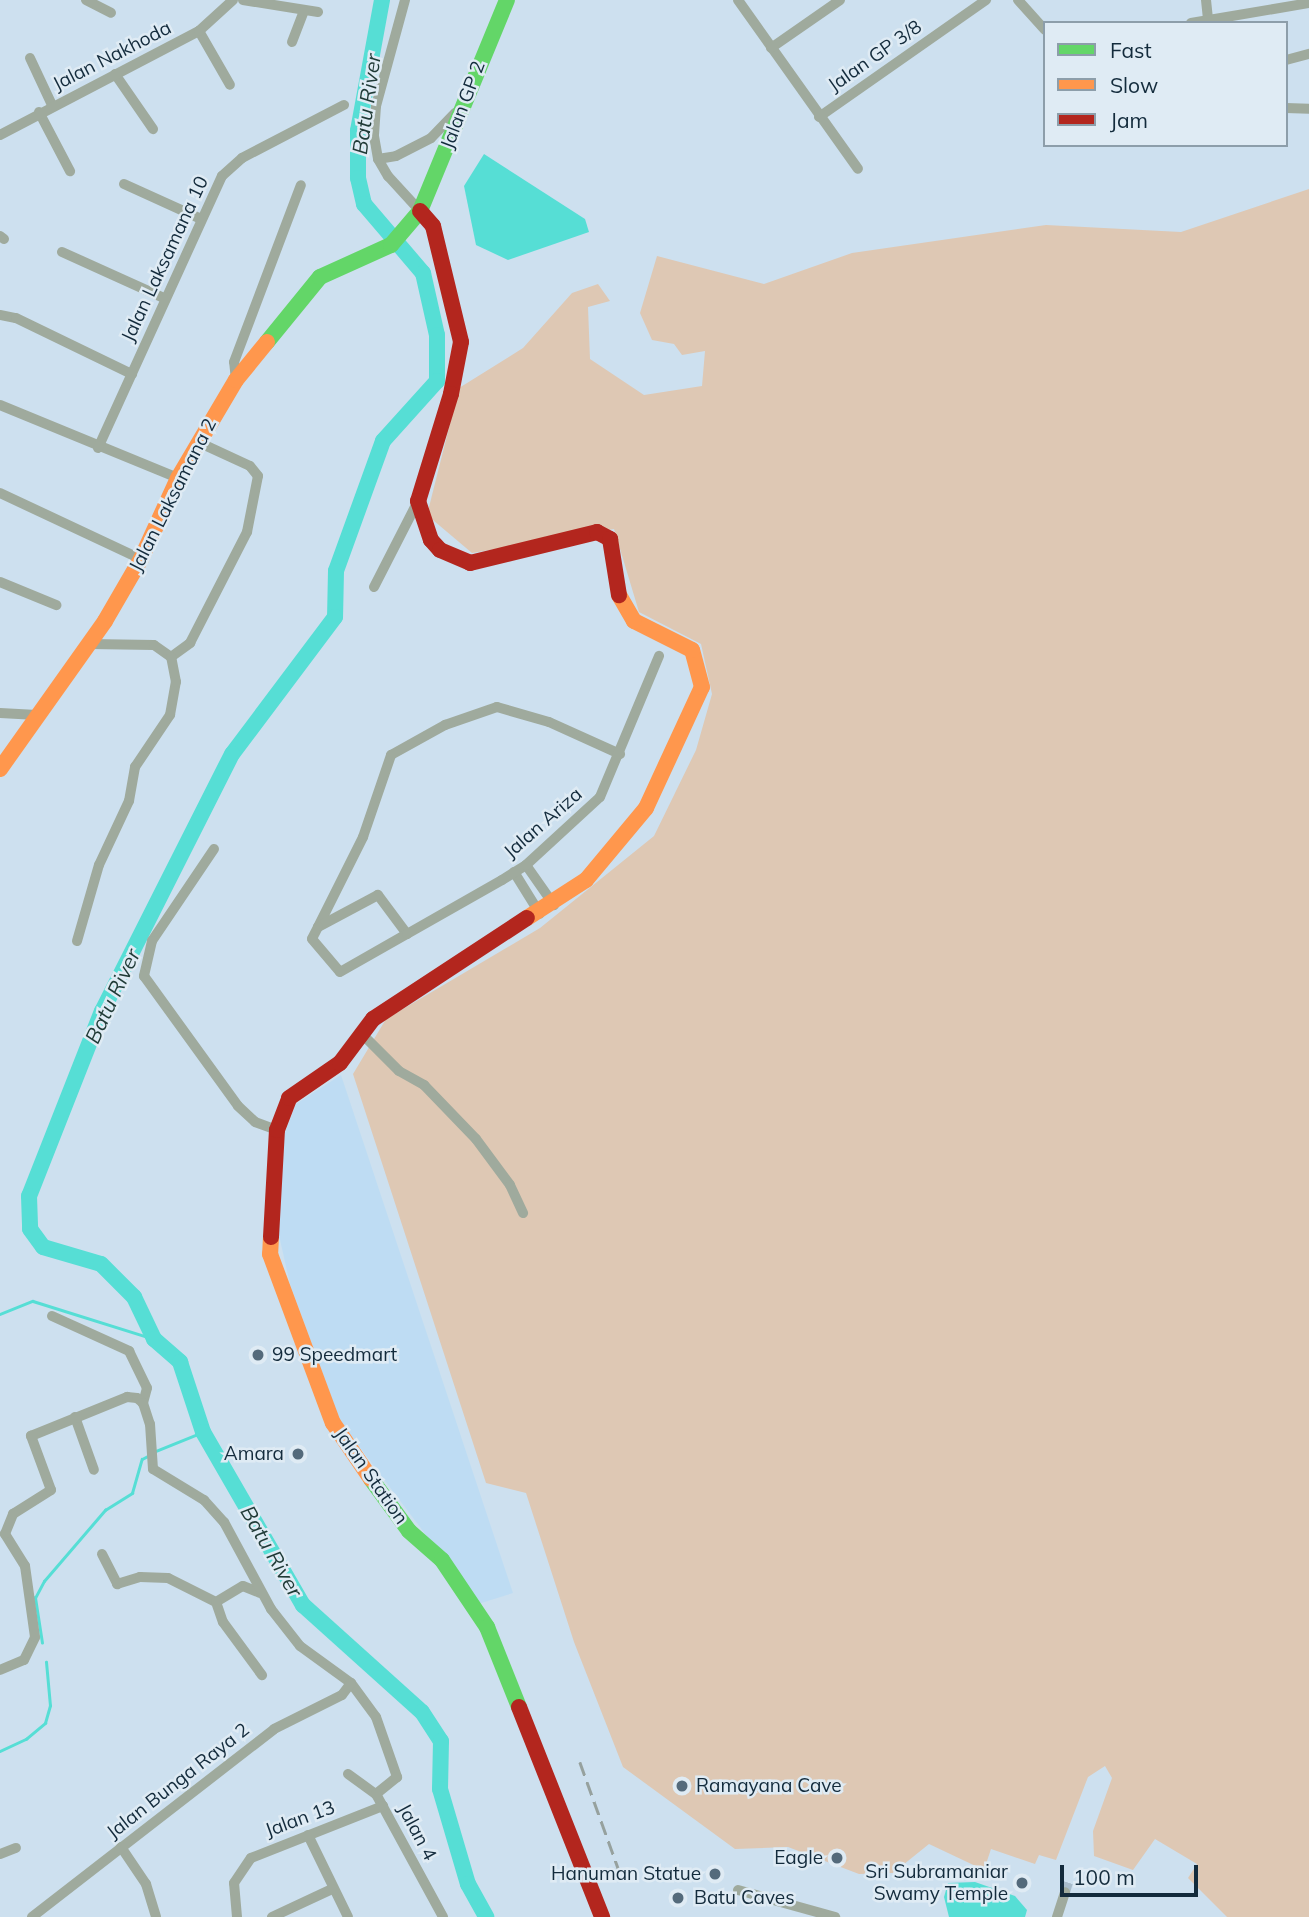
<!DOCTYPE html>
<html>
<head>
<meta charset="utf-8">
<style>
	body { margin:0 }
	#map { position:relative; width:1309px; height:1917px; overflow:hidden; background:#cde0ef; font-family:Mulish,sans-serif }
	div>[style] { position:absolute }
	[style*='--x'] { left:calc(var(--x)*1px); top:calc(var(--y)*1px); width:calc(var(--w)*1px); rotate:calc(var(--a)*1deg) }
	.built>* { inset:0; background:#bedcf3 }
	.green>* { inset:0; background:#dec8b4 }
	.water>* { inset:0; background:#56ded5 }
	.stream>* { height:2.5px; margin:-1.25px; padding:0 1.25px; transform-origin:1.25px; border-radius:1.25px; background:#56ded5 }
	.river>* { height:16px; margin:-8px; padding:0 8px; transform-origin:8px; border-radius:8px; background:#56ded5 }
	.street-tunnel>* { height:10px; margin-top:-5px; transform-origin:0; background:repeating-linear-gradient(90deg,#a8bccb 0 10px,transparent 0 15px) }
	.street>* { height:10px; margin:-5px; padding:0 5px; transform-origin:5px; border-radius:5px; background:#9faa9d }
	.fast>* { height:16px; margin:-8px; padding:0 8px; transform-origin:8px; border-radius:8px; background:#63d668 }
	.slow>* { height:16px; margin:-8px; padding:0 8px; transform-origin:8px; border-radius:8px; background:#ff974d }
	.jam>* { height:16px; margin:-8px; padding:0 8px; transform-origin:8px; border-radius:8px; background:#b3261e }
	.rail>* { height:2.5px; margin-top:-1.25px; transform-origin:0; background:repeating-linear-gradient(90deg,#96a19e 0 14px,transparent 0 21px) }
	.dots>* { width:19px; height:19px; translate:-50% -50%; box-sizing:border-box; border:4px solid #dfebf4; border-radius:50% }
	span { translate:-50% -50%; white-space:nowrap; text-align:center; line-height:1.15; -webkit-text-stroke:5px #dfebf4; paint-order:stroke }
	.street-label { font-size:19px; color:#132b3c }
	.poi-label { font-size:19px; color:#132b3c }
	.left { translate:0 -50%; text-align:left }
	.right { translate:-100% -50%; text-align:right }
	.water-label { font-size:21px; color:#1f3a36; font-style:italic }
	.legend { position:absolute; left:1043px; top:21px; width:245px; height:126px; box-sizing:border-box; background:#dfebf4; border:2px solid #8d9eaa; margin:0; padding:9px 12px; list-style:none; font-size:21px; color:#132b3c }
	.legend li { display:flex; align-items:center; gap:14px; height:35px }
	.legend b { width:35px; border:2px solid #8d9eaa }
	.scale { position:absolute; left:1060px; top:1865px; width:138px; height:32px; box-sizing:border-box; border:4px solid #132b3c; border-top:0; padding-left:9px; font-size:21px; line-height:24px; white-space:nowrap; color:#132b3c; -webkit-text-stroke:5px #dfebf4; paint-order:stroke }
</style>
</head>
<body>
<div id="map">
	<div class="built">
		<i style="clip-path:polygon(341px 1075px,513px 1593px,478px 1604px,340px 1421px,290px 1284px,278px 1231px,284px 1135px,296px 1104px)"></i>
	</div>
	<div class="green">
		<i style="clip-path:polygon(1309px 189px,1309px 1917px,1227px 1917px,1188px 1878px,1197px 1864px,1155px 1839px,1133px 1870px,1094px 1856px,1093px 1831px,1112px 1778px,1105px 1766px,1088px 1777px,1056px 1860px,1039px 1855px,1035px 1864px,991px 1849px,984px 1870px,929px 1844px,893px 1873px,859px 1874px,788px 1847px,735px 1849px,623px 1767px,574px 1642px,526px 1493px,486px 1483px,353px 1074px,386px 1019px,540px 928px,654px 836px,696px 750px,712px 694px,701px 644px,639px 612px,614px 529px,472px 553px,427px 515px,459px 388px,523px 348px,572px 293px,598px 284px,610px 301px,588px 307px,590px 359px,644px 395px,702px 386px,705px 351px,682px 355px,674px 344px,652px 340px,640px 313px,657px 256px,764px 284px,852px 253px,1046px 225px,1181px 232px)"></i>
	</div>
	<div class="water">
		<i style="clip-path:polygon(484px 154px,585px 219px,589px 232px,508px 260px,476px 245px,464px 186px)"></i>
		<i style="clip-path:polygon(975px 1882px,1015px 1896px,1027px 1910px,1025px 1917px,949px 1917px,944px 1897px,948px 1883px)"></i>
	</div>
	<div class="stream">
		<i style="--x:0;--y:1314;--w:35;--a:-22"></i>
		<i style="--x:33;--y:1301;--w:127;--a:17.4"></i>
		<i style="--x:156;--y:1451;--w:51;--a:-22"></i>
		<i style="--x:42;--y:1643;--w:46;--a:-98.8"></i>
		<i style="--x:35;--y:1598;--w:19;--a:-62"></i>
		<i style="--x:44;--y:1581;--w:94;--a:-49.3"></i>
		<i style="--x:105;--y:1510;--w:32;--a:-32"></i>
		<i style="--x:132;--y:1493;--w:35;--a:-74"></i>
		<i style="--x:142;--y:1459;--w:9;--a:-27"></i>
		<i style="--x:0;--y:1751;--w:29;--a:-25"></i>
		<i style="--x:26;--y:1739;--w:25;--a:-40"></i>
		<i style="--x:45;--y:1723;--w:18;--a:-74"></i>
		<i style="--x:50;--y:1706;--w:44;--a:-95.2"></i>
	</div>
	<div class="river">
		<i style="--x:382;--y:0;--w:133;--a:100.4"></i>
		<i style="--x:358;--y:131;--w:47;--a:90"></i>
		<i style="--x:358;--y:178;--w:27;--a:77"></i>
		<i style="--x:364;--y:204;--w:91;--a:49.5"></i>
		<i style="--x:423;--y:273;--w:64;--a:77.3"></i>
		<i style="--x:437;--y:335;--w:46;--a:90"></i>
		<i style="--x:437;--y:381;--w:81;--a:132"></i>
		<i style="--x:383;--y:441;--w:138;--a:109.9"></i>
		<i style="--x:336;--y:571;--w:46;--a:91.2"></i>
		<i style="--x:335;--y:617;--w:171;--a:126.9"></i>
		<i style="--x:232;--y:754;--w:288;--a:116.8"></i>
		<i style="--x:102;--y:1011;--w:199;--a:111.5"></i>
		<i style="--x:29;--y:1196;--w:33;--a:88"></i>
		<i style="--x:30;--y:1229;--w:22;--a:54"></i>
		<i style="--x:43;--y:1247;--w:60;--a:16.3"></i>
		<i style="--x:101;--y:1264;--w:47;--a:45"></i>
		<i style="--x:134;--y:1297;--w:47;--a:64.5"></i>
		<i style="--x:154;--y:1339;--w:35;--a:41"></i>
		<i style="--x:180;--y:1362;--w:74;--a:71.8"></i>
		<i style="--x:203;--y:1432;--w:200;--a:60"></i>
		<i style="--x:303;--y:1605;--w:160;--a:42"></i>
		<i style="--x:422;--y:1712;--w:35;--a:57"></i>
		<i style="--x:441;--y:1741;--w:48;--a:91.2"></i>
		<i style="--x:440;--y:1789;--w:99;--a:73.6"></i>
		<i style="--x:468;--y:1884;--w:38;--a:61"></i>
	</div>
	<div class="street-tunnel">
		<i style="--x:1065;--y:1892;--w:10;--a:-73"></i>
	</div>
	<div class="street">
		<i style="--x:86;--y:0;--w:28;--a:27"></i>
		<i style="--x:243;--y:0;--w:76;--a:9.1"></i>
		<i style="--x:405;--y:0;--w:110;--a:105.3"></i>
		<i style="--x:376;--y:106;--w:30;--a:94"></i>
		<i style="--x:374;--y:136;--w:23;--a:80"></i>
		<i style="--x:378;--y:159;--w:20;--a:60"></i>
		<i style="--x:388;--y:176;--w:47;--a:47.6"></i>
		<i style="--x:738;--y:0;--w:207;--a:54.6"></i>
		<i style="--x:1018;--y:0;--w:40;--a:48"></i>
		<i style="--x:1206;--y:0;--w:20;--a:84"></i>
		<i style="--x:1191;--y:23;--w:120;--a:-9.6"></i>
		<i style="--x:199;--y:31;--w:62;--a:60.1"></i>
		<i style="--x:292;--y:42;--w:33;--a:-69"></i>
		<i style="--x:771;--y:48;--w:84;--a:-34.8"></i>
		<i style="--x:30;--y:58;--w:52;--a:64.9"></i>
		<i style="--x:1286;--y:60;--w:24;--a:-15"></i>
		<i style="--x:115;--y:74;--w:67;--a:55.4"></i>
		<i style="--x:1286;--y:108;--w:23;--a:2"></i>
		<i style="--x:39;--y:112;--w:67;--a:62.3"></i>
		<i style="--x:819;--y:117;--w:204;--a:-35"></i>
		<i style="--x:0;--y:135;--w:225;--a:-27.6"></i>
		<i style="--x:199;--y:31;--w:46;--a:-42.4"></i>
		<i style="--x:378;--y:159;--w:18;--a:-9"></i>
		<i style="--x:396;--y:156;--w:39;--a:-27"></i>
		<i style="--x:431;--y:138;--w:35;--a:-46"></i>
		<i style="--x:124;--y:184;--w:85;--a:24.4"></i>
		<i style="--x:0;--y:236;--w:5;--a:37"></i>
		<i style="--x:62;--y:252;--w:112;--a:24.3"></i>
		<i style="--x:0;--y:315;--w:16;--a:11"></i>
		<i style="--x:16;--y:318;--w:129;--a:25.8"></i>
		<i style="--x:236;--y:380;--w:18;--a:-96"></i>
		<i style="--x:234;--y:362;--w:189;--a:-69.3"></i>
		<i style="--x:0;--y:405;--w:192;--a:22.3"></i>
		<i style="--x:98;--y:448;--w:299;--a:-65.5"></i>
		<i style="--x:222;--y:176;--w:27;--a:-42"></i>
		<i style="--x:242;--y:158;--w:115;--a:-27.5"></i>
		<i style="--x:0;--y:493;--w:156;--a:25.1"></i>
		<i style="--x:0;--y:582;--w:61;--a:22.3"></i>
		<i style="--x:374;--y:587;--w:97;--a:-62.9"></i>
		<i style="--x:90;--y:644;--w:64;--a:0.9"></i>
		<i style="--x:154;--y:645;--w:21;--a:35"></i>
		<i style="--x:171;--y:657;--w:24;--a:-36"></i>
		<i style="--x:190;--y:643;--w:125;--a:-62.8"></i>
		<i style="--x:247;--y:532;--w:57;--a:-78.9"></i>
		<i style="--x:258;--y:476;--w:13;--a:-129"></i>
		<i style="--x:250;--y:466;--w:57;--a:-155.2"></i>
		<i style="--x:0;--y:713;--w:37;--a:3"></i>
		<i style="--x:214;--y:849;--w:111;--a:124"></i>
		<i style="--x:152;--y:941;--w:36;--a:103"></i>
		<i style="--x:144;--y:976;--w:160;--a:54.1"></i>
		<i style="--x:238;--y:1106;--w:23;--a:43"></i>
		<i style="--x:255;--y:1122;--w:23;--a:20"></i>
		<i style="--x:526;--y:865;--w:49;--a:55"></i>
		<i style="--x:514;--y:872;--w:49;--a:58.2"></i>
		<i style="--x:318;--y:927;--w:101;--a:-63.4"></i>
		<i style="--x:363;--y:837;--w:87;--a:-71.1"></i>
		<i style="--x:391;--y:755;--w:62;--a:-29.1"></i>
		<i style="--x:445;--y:725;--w:55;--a:-19.1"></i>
		<i style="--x:497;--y:707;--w:54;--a:16.1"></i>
		<i style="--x:549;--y:722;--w:78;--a:24.3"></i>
		<i style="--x:407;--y:934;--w:49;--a:-126.6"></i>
		<i style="--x:378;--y:895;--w:68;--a:151.9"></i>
		<i style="--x:318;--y:927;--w:13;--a:117"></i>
		<i style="--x:312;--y:939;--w:43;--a:49.7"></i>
		<i style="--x:340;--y:972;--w:77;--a:-29.6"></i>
		<i style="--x:407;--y:934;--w:109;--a:-29.6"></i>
		<i style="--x:502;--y:880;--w:28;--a:-32"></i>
		<i style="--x:526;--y:865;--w:100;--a:-42.6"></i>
		<i style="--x:600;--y:797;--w:153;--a:-67.3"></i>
		<i style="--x:77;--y:941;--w:79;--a:-73.9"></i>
		<i style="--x:99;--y:865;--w:71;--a:-64.9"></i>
		<i style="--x:129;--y:801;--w:35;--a:-80"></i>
		<i style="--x:135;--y:767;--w:63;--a:-56.1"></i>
		<i style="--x:170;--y:715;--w:34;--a:-80"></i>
		<i style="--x:176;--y:682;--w:25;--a:-101"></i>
		<i style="--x:360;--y:1032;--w:55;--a:45"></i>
		<i style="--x:399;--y:1071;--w:29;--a:29"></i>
		<i style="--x:424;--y:1085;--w:75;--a:46.1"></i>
		<i style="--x:476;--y:1139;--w:57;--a:53.5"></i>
		<i style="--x:510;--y:1185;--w:31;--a:65"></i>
		<i style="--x:52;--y:1316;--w:85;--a:24.4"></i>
		<i style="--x:129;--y:1351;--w:41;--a:64.1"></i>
		<i style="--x:147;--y:1388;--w:16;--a:105"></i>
		<i style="--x:75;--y:1417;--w:56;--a:70.3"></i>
		<i style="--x:102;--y:1554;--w:34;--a:63"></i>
		<i style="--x:117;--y:1584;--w:24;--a:-17"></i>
		<i style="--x:140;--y:1577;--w:28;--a:2"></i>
		<i style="--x:168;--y:1578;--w:54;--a:26.6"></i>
		<i style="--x:216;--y:1602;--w:31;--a:-31"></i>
		<i style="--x:243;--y:1586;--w:18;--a:22"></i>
		<i style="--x:216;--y:1602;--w:21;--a:71"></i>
		<i style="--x:223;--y:1622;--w:66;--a:53.7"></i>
		<i style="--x:0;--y:1670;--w:26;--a:-23"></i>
		<i style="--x:24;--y:1660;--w:25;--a:-64"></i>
		<i style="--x:35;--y:1637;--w:72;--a:-98"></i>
		<i style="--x:25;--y:1566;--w:38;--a:-122"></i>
		<i style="--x:5;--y:1534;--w:22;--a:-68"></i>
		<i style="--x:13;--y:1514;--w:45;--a:-32.3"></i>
		<i style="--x:51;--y:1490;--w:58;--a:-110.3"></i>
		<i style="--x:31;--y:1436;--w:104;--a:-22.1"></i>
		<i style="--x:127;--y:1397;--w:10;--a:6"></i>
		<i style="--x:137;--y:1398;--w:8;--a:40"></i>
		<i style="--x:143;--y:1403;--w:22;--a:72"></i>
		<i style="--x:150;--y:1424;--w:45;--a:86.2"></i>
		<i style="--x:153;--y:1469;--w:60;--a:31.3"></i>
		<i style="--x:204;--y:1500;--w:30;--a:48"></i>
		<i style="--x:224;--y:1522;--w:99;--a:61.6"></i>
		<i style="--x:271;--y:1609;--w:47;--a:51.9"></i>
		<i style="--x:300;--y:1646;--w:63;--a:36"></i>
		<i style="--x:351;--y:1683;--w:42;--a:53.7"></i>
		<i style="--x:376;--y:1717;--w:64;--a:70.7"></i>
		<i style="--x:397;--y:1777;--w:27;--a:141"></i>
		<i style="--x:348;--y:1774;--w:34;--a:36"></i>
		<i style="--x:376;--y:1794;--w:140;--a:61.4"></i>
		<i style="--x:308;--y:1835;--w:91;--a:64"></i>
		<i style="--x:121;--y:1847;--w:45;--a:56"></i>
		<i style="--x:146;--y:1884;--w:34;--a:73"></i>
		<i style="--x:0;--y:1854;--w:17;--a:-21"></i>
		<i style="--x:738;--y:1890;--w:101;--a:15.6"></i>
		<i style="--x:32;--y:1917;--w:306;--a:-37.8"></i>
		<i style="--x:274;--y:1729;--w:76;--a:-26.6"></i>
		<i style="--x:342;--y:1695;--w:15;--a:-53"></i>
		<i style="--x:237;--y:1917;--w:34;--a:-95"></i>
		<i style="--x:234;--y:1883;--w:30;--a:-56"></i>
		<i style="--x:251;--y:1858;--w:142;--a:-21.5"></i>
		<i style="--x:272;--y:1917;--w:66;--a:-25"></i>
		<i style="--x:1057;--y:1917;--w:26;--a:-72"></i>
	</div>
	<div class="fast">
		<i style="--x:267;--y:342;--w:84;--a:-50.8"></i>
		<i style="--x:320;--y:277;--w:78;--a:-24.3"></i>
		<i style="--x:391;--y:245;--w:45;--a:-49.5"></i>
		<i style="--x:420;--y:211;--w:228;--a:-67.6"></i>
		<i style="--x:371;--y:1479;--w:64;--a:53.8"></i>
		<i style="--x:409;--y:1531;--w:44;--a:41.3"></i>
		<i style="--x:442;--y:1560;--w:81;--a:56.1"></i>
		<i style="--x:487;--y:1627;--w:86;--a:68.2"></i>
	</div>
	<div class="slow">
		<i style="--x:0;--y:769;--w:181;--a:-54.6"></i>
		<i style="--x:105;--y:621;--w:72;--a:-59.9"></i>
		<i style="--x:141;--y:559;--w:89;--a:-65.4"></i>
		<i style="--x:178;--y:478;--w:114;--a:-59.4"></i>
		<i style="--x:236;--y:380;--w:49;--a:-50.8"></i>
		<i style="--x:527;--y:918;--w:70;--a:-32.8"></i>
		<i style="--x:586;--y:880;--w:94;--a:-50.2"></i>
		<i style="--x:646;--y:808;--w:133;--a:-65.2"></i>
		<i style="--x:702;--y:687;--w:38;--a:-105"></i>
		<i style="--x:692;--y:650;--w:65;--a:-153.4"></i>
		<i style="--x:634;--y:621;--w:30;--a:-120"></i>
		<i style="--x:271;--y:1237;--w:17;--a:93"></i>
		<i style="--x:270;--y:1254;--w:180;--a:69.6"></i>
		<i style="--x:333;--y:1423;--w:68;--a:55.8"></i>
	</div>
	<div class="jam">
		<i style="--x:420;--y:211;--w:20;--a:49"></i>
		<i style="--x:433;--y:226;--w:119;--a:76.4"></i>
		<i style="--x:461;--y:342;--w:53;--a:100.9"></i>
		<i style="--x:451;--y:394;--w:112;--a:107.1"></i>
		<i style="--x:418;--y:501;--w:41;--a:71.6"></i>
		<i style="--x:431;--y:540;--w:13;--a:48"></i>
		<i style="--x:440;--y:550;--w:33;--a:23"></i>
		<i style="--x:470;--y:563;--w:131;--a:-13.7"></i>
		<i style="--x:597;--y:532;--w:15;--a:28"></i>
		<i style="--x:610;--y:539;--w:57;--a:80.9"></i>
		<i style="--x:271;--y:1237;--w:107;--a:-86.8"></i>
		<i style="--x:277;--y:1130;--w:34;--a:-69"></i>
		<i style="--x:289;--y:1098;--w:62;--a:-34.5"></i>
		<i style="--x:340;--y:1063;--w:55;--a:-53.1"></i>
		<i style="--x:373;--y:1019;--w:184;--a:-33.3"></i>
		<i style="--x:519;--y:1707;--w:226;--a:68.4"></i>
	</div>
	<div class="rail">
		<i style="--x:580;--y:1762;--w:118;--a:70.2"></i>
	</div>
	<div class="dots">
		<i style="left:258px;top:1355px;background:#546a7b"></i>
		<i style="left:298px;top:1454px;background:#546a7b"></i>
		<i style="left:682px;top:1786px;background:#546a7b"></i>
		<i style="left:837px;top:1858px;background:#546a7b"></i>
		<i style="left:715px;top:1874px;background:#546a7b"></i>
		<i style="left:1022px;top:1883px;background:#546a7b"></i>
		<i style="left:678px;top:1898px;background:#546a7b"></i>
	</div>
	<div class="street-label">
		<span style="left:112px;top:56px;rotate:-27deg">Jalan Nakhoda</span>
		<span style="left:875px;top:56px;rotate:-35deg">Jalan GP 3/8</span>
		<span style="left:463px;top:105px;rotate:-69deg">Jalan GP 2</span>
		<span style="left:165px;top:259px;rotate:-65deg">Jalan Laksamana 10</span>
		<span style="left:173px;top:495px;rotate:-63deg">Jalan Laksamana 2</span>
		<span style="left:543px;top:823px;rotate:-41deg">Jalan Ariza</span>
		<span style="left:371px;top:1476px;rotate:55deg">Jalan Station</span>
		<span style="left:178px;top:1781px;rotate:-38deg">Jalan Bunga Raya 2</span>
		<span style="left:300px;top:1819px;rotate:-20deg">Jalan 13</span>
		<span style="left:417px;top:1832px;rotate:62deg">Jalan 4</span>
	</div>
	<div class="poi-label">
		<span class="left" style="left:272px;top:1355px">99 Speedmart</span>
		<span class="right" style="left:284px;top:1454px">Amara</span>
		<span class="left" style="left:696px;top:1786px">Ramayana Cave</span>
		<span class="right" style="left:823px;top:1858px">Eagle</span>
		<span class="right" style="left:1008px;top:1883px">Sri Subramaniar<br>Swamy Temple</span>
		<span class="right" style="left:701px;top:1874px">Hanuman Statue</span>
		<span class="left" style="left:694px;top:1898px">Batu Caves</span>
	</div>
	<div class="water-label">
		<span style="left:366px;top:104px;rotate:-82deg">Batu River</span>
		<span style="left:112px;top:996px;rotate:-65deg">Batu River</span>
		<span style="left:272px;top:1551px;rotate:60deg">Batu River</span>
	</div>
	<ul class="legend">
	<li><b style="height:9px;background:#63d668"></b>Fast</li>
	<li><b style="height:9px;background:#ff974d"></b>Slow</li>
	<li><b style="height:9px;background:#b3261e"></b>Jam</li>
	</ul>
	<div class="scale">100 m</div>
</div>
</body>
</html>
